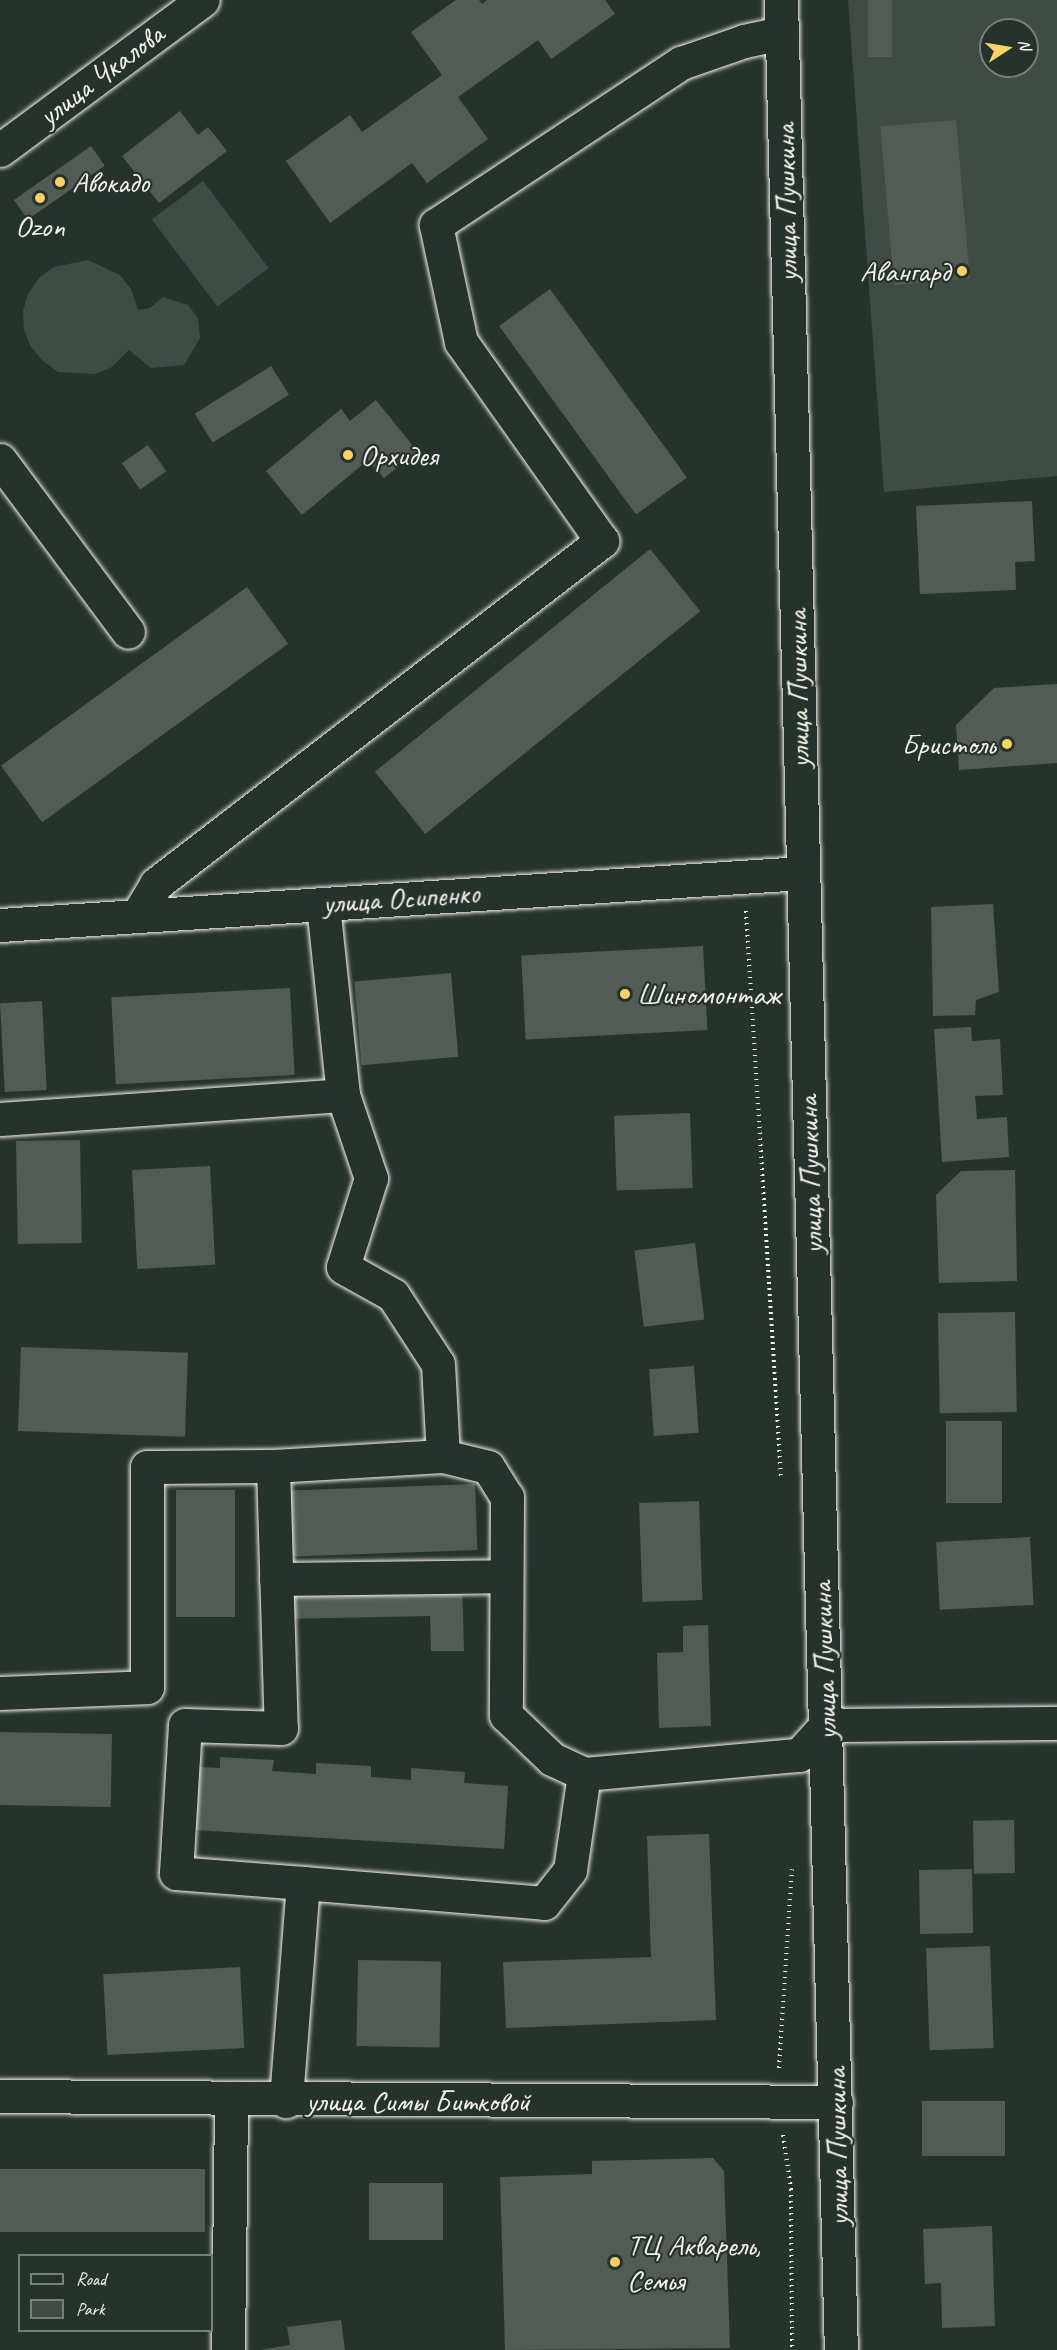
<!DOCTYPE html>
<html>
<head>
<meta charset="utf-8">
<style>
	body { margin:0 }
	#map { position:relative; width:1057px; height:2350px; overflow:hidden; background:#26332d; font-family:Caveat,sans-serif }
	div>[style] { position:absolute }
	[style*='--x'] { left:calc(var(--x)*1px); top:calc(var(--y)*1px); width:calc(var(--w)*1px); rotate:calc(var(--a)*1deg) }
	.green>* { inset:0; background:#414b45; transform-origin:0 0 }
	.building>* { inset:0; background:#525c55; transform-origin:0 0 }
	.path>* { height:4px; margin-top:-2px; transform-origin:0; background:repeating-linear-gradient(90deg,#f4f1e8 0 1.5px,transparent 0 6px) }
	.roads { filter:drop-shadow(0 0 2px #f4f1e8) drop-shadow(0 0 2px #f4f1e8) }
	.minor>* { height:33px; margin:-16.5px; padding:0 16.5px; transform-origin:16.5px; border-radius:16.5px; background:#26332d }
	.dots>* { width:16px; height:16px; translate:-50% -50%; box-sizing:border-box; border:3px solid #26332d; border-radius:50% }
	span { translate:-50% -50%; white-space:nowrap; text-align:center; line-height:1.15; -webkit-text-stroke:4.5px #26332d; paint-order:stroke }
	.street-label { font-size:30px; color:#f4f1e8 }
	.poi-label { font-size:30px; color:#f4f1e8 }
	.left { translate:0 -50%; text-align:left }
	.right { translate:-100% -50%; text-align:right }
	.legend { position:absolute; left:18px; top:2254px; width:195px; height:78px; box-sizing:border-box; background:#26332d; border:2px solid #787f78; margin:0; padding:8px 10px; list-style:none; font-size:18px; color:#f4f1e8 }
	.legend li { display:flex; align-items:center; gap:12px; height:30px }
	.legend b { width:30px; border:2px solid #787f78 }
	.north { position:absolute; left:979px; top:18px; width:60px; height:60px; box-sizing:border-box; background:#26332d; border:2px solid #787f78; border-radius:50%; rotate:78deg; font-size:16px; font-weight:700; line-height:24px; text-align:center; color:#f4f1e8 }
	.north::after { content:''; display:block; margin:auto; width:21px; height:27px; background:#ffd166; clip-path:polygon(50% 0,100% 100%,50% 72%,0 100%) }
</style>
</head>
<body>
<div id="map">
	<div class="green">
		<i style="clip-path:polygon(evenodd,848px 0,1057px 0,1057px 476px,884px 492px,848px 0,991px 30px,1027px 30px,1027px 66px,991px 66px,991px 30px)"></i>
		<i style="left:203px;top:181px;width:109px;height:64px;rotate:53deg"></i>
		<i style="clip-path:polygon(88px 260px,120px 275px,131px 289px,138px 310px,150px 308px,163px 297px,188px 305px,198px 318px,200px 338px,184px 365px,151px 368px,129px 350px,112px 367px,95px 374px,58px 372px,43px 361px,31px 347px,24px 330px,23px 311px,28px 294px,39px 278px,54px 267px)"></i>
	</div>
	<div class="building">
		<i style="clip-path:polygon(456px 0,479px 0,482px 4px,487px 0,605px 0,615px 14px,551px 59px,538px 40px,458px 97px,488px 139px,427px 183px,412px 163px,330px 223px,286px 161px,350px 115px,362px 132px,442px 75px,411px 32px)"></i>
		<i style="left:868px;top:0;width:24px;height:57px"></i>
		<i style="clip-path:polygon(180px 111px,198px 135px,208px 127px,227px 151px,159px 203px,122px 156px)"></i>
		<i style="left:956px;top:120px;width:159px;height:76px;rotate:85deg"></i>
		<i style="left:91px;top:146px;width:24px;height:94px;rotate:55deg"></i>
		<i style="left:550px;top:289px;width:233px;height:63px;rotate:54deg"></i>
		<i style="left:271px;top:366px;width:34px;height:90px;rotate:58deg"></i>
		<i style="clip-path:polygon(376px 400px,417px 451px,384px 478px,368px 460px,302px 515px,266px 471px,341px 409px,350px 421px)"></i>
		<i style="left:148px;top:445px;width:32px;height:32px;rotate:55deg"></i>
		<i style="clip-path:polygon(1032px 501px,1035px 561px,1015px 562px,1016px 590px,920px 594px,916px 506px)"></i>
		<i style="left:650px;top:549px;width:80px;height:354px;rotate:51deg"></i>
		<i style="left:247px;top:587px;width:70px;height:304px;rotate:54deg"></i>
		<i style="clip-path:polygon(1057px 684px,1057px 763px,959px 770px,956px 725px,994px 688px)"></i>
		<i style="clip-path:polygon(993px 904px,999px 992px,976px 1000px,975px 1015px,933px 1016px,931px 907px)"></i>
		<i style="left:703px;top:946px;width:84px;height:182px;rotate:87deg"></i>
		<i style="left:451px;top:973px;width:84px;height:97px;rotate:85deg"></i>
		<i style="left:290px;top:988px;width:87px;height:179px;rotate:87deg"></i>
		<i style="left:42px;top:1001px;width:89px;height:42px;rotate:87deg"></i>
		<i style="clip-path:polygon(971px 1027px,972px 1041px,1000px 1039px,1003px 1095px,975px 1096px,977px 1119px,1007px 1117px,1009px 1157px,942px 1162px,934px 1029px)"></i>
		<i style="left:690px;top:1113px;width:75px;height:76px;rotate:88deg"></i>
		<i style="left:80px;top:1140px;width:103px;height:64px;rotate:89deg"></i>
		<i style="left:210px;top:1166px;width:99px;height:78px;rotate:87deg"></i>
		<i style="clip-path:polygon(1015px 1170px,1017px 1281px,939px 1283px,936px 1195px,961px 1171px)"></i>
		<i style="left:695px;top:1243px;width:77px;height:61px;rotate:83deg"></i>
		<i style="left:1015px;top:1312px;width:100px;height:77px;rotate:89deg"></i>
		<i style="left:21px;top:1347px;width:167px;height:84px;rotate:2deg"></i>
		<i style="left:694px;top:1366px;width:67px;height:45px;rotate:86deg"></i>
		<i style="left:946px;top:1421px;width:56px;height:82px"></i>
		<i style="left:475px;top:1484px;width:66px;height:192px;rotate:88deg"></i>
		<i style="left:176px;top:1490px;width:59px;height:127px"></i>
		<i style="left:699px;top:1501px;width:99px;height:60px;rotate:88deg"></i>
		<i style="left:1030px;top:1537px;width:68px;height:94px;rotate:87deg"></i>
		<i style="clip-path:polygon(462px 1580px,464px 1651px,431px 1651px,430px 1616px,283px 1619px,284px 1582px)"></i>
		<i style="clip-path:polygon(708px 1625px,711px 1726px,659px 1728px,657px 1653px,683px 1652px,683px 1626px)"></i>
		<i style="left:0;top:1732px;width:112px;height:73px;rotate:1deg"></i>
		<i style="clip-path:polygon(220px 1757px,274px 1760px,272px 1771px,316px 1774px,316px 1763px,371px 1766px,371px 1777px,411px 1780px,411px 1768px,465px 1772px,464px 1783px,508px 1786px,504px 1849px,195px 1830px,199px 1767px,220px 1768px)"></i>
		<i style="left:1014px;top:1820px;width:53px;height:41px;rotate:89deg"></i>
		<i style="clip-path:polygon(709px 1834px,716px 2020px,506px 2028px,503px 1962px,651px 1957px,647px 1836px)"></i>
		<i style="left:972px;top:1869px;width:64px;height:53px;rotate:89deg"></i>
		<i style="left:990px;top:1946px;width:102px;height:64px;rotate:88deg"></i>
		<i style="left:358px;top:1960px;width:83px;height:86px;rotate:1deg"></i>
		<i style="left:240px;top:1967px;width:81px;height:137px;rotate:87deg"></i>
		<i style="left:1005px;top:2101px;width:55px;height:83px;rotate:90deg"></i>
		<i style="clip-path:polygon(713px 2158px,724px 2171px,730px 2348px,505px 2350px,500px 2177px,592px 2174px,592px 2161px)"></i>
		<i style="left:0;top:2169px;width:205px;height:63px"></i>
		<i style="left:443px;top:2183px;width:57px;height:74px;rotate:90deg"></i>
		<i style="clip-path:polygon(992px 2226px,995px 2326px,942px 2328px,941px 2283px,925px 2284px,923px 2229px)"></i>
		<i style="clip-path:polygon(341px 2320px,345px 2350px,260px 2350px,290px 2345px,287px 2327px)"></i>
	</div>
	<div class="path">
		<i style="--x:746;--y:911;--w:566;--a:86.46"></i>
		<i style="--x:779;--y:2068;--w:199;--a:-86.3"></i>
		<i style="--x:783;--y:2135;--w:55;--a:81.6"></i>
		<i style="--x:791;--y:2189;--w:161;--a:89.6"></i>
	</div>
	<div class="roads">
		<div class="minor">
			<i style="--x:781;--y:0;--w:2351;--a:88.54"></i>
			<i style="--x:0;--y:150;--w:252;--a:-36.5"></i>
			<i style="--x:0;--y:460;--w:214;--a:53.3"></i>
			<i style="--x:137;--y:916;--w:37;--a:-59"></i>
			<i style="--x:156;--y:884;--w:563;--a:-37.56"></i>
			<i style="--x:602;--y:541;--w:244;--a:-125.3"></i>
			<i style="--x:461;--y:342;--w:120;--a:-102.1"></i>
			<i style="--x:436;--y:225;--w:294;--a:-33.5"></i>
			<i style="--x:681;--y:63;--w:67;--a:-19.2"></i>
			<i style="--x:744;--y:41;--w:39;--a:-12"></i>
			<i style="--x:0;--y:925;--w:804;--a:-3.71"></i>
			<i style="--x:343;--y:1095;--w:88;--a:71.4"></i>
			<i style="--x:371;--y:1178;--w:93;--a:107.5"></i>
			<i style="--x:343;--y:1267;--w:57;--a:29.2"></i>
			<i style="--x:393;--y:1295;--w:82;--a:56.9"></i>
			<i style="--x:438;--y:1364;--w:92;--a:86.9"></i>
			<i style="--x:443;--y:1456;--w:46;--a:13.7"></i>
			<i style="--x:488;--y:1467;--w:36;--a:58"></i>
			<i style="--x:507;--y:1497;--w:218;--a:90.3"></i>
			<i style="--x:506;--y:1715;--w:64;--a:43.7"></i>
			<i style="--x:552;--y:1759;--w:35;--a:25"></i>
			<i style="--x:584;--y:1774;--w:216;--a:-5.1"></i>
			<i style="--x:799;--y:1755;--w:40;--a:-48"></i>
			<i style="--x:826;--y:1725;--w:231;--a:-0.5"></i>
			<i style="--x:0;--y:1119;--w:344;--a:-4"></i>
			<i style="--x:343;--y:1095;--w:192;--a:-96"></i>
			<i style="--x:273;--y:1466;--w:170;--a:-3.4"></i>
			<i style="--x:276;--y:1579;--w:230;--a:-0.7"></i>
			<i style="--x:0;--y:1693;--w:147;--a:-2.3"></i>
			<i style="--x:147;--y:1687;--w:220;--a:-90"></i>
			<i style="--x:147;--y:1467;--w:126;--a:-0.5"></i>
			<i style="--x:273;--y:1466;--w:262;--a:88.3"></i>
			<i style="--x:281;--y:1728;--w:96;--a:-178.2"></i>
			<i style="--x:185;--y:1725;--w:148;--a:93.5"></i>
			<i style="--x:176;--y:1873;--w:127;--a:4.5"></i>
			<i style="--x:303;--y:1883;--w:219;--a:94.5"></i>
			<i style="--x:303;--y:1883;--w:242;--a:4.7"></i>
			<i style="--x:544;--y:1903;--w:42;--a:-51.8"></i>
			<i style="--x:570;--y:1870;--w:97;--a:-81.7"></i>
			<i style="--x:0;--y:2096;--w:836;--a:0.41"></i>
			<i style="--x:228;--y:2350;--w:251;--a:-89.3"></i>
		</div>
	</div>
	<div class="dots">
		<i style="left:60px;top:182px;background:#ffd166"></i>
		<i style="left:40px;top:198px;background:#ffd166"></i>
		<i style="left:962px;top:271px;background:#ffd166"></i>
		<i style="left:348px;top:455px;background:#ffd166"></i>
		<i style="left:1007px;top:744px;background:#ffd166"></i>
		<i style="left:625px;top:994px;background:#ffd166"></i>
		<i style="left:615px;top:2262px;background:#ffd166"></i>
	</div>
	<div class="street-label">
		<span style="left:101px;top:75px;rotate:-37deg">улица Чкалова</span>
		<span style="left:786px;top:203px;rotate:-91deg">улица Пушкина</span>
		<span style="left:798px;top:689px;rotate:-91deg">улица Пушкина</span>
		<span style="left:401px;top:898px;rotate:-4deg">улица Осипенко</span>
		<span style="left:810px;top:1175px;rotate:-92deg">улица Пушкина</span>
		<span style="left:824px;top:1661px;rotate:-92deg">улица Пушкина</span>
		<span style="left:418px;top:2101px">улица Симы Битковой</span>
		<span style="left:837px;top:2147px;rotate:-91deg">улица Пушкина</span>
	</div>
	<div class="poi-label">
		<span class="left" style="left:72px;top:182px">Авокадо</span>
		<span style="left:40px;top:226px">Ozon</span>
		<span class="right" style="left:950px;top:271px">Авангард</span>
		<span class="left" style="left:360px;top:455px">Орхидея</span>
		<span class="right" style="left:995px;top:744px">Бристоль</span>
		<span class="left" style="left:637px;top:994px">Шиномонтаж</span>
		<span class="left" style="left:627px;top:2262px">ТЦ Акварель,<br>Семья</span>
	</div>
	<ul class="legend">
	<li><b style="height:8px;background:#26332d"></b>Road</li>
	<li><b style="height:16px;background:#414b45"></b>Park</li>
	</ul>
	<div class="north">N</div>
</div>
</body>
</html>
